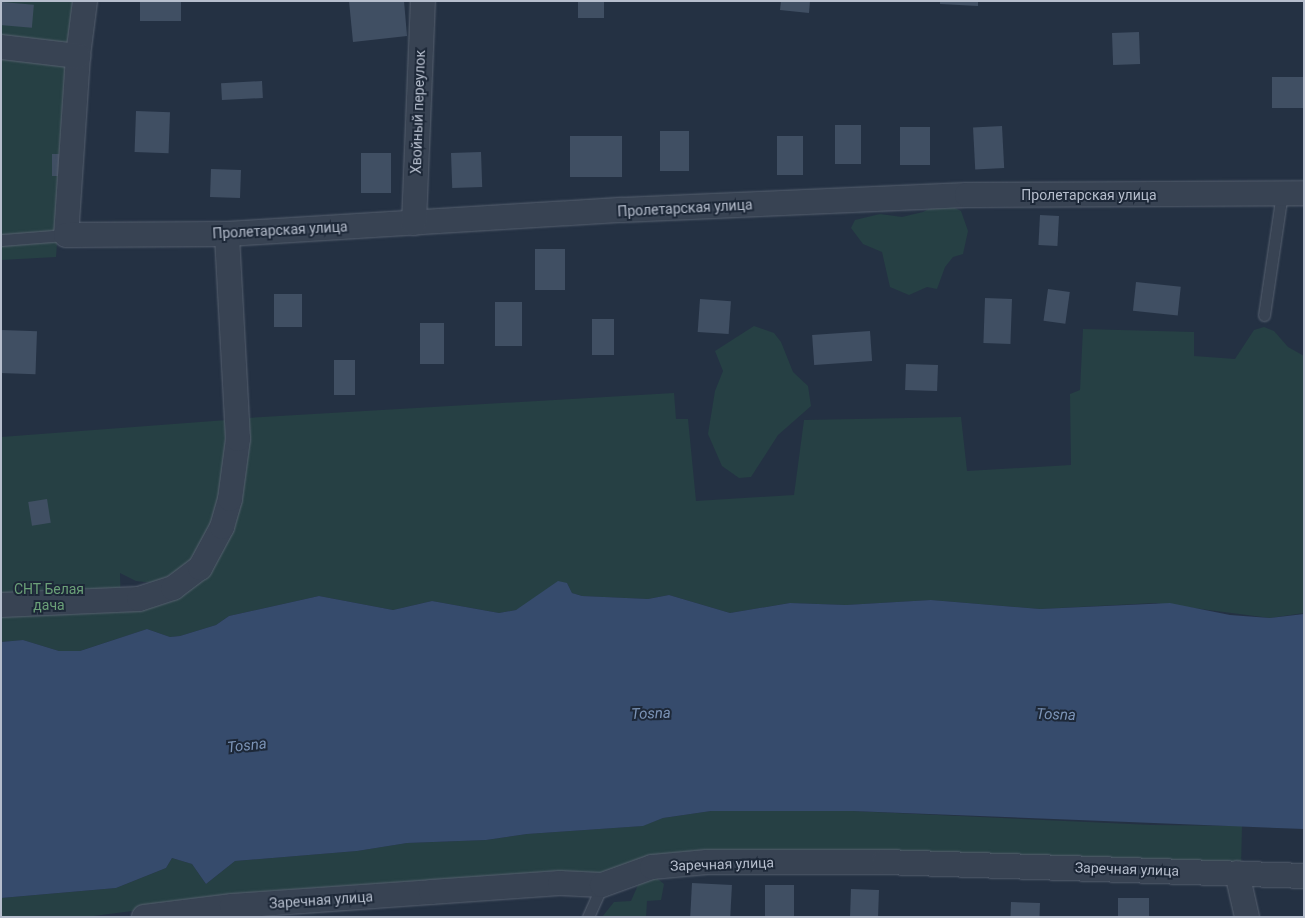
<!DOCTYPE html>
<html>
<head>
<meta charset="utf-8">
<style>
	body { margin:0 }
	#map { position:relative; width:1305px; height:918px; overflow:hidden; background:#243143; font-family:Roboto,sans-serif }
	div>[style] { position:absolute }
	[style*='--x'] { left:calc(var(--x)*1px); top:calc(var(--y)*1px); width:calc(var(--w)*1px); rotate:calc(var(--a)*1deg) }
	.green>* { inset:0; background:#264044 }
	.water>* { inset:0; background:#364b6c }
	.building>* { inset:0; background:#404f63; transform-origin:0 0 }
	.roads { filter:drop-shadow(0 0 1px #576170) drop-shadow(0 0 1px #576170) }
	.service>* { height:11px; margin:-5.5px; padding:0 5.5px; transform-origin:5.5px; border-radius:5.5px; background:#384353 }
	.minor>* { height:24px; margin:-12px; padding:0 12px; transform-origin:12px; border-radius:12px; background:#384353 }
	span { translate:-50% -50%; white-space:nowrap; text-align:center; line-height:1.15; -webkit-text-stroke:4px #1d2838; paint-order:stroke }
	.street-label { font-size:14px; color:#b6becd }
	.park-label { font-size:14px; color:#6ba078 }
	.water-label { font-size:15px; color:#7b93b6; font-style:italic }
	.frame { position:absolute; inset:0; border:2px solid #b6becd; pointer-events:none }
</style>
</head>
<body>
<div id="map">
	<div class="green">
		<i style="clip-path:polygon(1px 1px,75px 1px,56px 257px,1px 260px)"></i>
		<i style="clip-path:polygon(943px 202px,961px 211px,968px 231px,963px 254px,953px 257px,945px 267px,937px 289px,927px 287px,909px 295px,890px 287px,882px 252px,863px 244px,851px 228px,855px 220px,880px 214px,902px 217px,923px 212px)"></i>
		<i style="clip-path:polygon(754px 326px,774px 333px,781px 342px,793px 372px,808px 386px,811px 406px,778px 435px,751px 477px,739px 478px,722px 466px,708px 434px,715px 391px,723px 371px,715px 351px)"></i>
		<i style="clip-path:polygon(1264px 327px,1274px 331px,1288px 347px,1304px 356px,1304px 613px,1270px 618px,1155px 603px,1040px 609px,931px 600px,846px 605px,790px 603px,730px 613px,669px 595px,648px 599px,582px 596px,572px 593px,567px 583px,516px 610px,499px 613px,432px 601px,393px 610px,319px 596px,229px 616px,216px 625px,180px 636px,170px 637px,147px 629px,80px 651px,59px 651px,23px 640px,1px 642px,1px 437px,227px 420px,220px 504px,201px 553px,180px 570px,154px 583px,136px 581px,120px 573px,121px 610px,204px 576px,246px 418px,674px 393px,676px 419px,688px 419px,696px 501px,794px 495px,804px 420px,961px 417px,967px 471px,1071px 465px,1070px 394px,1080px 390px,1083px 329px,1194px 332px,1194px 356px,1235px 359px,1254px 330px)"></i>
		<i style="clip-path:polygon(711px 811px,852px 811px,1152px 825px,1242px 826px,1241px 868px,592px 873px,163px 907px,86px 917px,1px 917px,1px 898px,116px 888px,166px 868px,172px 858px,192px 864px,206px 884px,235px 861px,357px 851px,407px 843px,486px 840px,527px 834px,642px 826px,663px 818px)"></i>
		<i style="clip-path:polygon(654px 876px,664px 884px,661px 900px,647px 901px,646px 917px,602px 917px,614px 902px,631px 901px,638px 885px)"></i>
	</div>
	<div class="water">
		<i style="clip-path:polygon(558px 581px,567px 583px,572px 593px,582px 596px,648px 599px,669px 595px,730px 613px,790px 603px,846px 605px,931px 600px,1040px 609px,1170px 603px,1230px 615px,1270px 618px,1304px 614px,1304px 829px,852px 811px,711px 811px,663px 818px,643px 826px,527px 834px,486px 840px,407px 843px,357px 851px,235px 861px,206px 884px,192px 864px,172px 858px,166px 868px,116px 888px,1px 898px,1px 642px,23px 640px,59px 651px,80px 651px,147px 629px,170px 637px,180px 636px,216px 625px,229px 616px,319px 596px,393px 610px,432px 601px,499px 613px,516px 610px)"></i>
	</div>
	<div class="building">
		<i style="left:140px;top:1px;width:41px;height:20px"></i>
		<i style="clip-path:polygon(349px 1px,404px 1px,407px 36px,353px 42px)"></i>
		<i style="left:578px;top:1px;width:26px;height:17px"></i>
		<i style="clip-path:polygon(781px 1px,810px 1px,809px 13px,780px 10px)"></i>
		<i style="clip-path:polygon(940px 1px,978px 1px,978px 6px,940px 4px)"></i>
		<i style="left:2px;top:2px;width:32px;height:23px;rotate:5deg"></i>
		<i style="left:1139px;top:32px;width:32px;height:27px;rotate:88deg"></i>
		<i style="left:1304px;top:77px;width:31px;height:32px;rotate:90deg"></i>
		<i style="left:262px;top:81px;width:17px;height:41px;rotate:87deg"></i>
		<i style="left:136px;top:111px;width:34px;height:41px;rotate:2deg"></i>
		<i style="left:835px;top:125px;width:26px;height:39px"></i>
		<i style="left:1002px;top:126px;width:42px;height:29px;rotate:87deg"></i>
		<i style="left:900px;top:127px;width:30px;height:38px"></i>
		<i style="left:660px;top:131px;width:29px;height:40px"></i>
		<i style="left:622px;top:136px;width:41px;height:52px;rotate:90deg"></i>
		<i style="left:777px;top:136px;width:26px;height:39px"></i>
		<i style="left:481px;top:152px;width:35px;height:30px;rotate:88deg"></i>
		<i style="left:361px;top:153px;width:30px;height:40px"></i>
		<i style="left:52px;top:154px;width:13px;height:22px"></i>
		<i style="left:211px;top:169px;width:30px;height:28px;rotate:2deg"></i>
		<i style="left:1040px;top:215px;width:19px;height:30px;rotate:3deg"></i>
		<i style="left:535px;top:249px;width:30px;height:41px"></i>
		<i style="left:1136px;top:282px;width:45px;height:29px;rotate:6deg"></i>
		<i style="left:1048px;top:289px;width:22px;height:32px;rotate:8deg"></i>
		<i style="left:274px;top:294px;width:28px;height:33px"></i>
		<i style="left:985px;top:298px;width:27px;height:45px;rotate:2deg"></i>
		<i style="left:700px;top:299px;width:31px;height:33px;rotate:4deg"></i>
		<i style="left:522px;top:302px;width:44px;height:27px;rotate:90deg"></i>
		<i style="left:592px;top:319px;width:22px;height:36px"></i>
		<i style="left:420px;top:323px;width:24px;height:41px"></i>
		<i style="left:1px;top:330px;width:36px;height:43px;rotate:2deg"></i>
		<i style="left:870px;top:331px;width:30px;height:58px;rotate:86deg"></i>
		<i style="left:334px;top:360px;width:21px;height:35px"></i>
		<i style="left:906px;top:364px;width:32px;height:26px;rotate:2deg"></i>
		<i style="left:47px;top:499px;width:24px;height:19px;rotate:81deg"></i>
		<i style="left:692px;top:883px;width:40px;height:34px;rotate:3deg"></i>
		<i style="left:765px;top:885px;width:29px;height:32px"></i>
		<i style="left:851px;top:889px;width:28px;height:28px;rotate:2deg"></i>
		<i style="left:1118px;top:898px;width:31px;height:19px"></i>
		<i style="left:1011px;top:902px;width:29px;height:15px;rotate:2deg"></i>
	</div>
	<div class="roads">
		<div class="service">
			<i style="--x:1;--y:240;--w:65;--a:-4.4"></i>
			<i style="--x:1264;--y:315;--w:123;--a:-81.6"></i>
			<i style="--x:588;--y:917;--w:35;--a:-66"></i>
		</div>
		<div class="minor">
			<i style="--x:85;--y:1;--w:55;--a:97.3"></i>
			<i style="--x:78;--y:56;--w:179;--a:93.8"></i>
			<i style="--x:66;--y:235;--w:161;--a:-0.4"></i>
			<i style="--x:227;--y:234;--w:396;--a:-3.5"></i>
			<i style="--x:622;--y:210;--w:345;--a:-2.5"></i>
			<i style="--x:967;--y:195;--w:337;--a:-0.3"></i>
			<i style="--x:1;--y:47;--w:78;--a:6.7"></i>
			<i style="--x:414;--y:223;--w:222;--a:-87.7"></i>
			<i style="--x:1;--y:605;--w:138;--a:-2.5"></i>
			<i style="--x:139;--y:599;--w:36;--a:-18"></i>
			<i style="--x:173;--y:588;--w:34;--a:-37"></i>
			<i style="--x:200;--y:568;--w:47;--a:-61.8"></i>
			<i style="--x:222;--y:527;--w:29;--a:-74"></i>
			<i style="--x:230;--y:499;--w:61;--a:-82.4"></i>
			<i style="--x:238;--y:439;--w:205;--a:-93.1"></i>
			<i style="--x:1237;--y:873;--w:45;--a:77.2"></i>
			<i style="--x:144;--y:917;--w:89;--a:-7.1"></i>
			<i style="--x:232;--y:906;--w:199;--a:-4"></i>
			<i style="--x:431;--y:892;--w:129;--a:-4"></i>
			<i style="--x:560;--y:883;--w:42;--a:2.7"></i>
			<i style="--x:602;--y:885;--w:53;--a:-19.8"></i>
			<i style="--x:652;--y:867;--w:55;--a:-5.2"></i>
			<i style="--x:707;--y:862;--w:177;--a:0"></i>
			<i style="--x:884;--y:862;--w:420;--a:1.9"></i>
		</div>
	</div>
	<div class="street-label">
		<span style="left:418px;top:112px;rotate:-88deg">Хвойный переулок</span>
		<span style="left:1089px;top:195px">Пролетарская улица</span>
		<span style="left:685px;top:208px;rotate:-3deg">Пролетарская улица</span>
		<span style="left:280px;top:230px;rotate:-3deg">Пролетарская улица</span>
		<span style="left:722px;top:864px;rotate:-2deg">Заречная улица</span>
		<span style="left:1127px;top:869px;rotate:2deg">Заречная улица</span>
		<span style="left:321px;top:900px;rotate:-4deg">Заречная улица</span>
	</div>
	<div class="park-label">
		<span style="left:49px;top:597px">СНТ Белая<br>дача</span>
	</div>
	<div class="water-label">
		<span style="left:651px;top:714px;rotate:-2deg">Tosna</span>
		<span style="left:1056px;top:715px;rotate:2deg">Tosna</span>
		<span style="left:247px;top:746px;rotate:-6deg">Tosna</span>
	</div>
	<div class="frame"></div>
</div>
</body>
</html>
